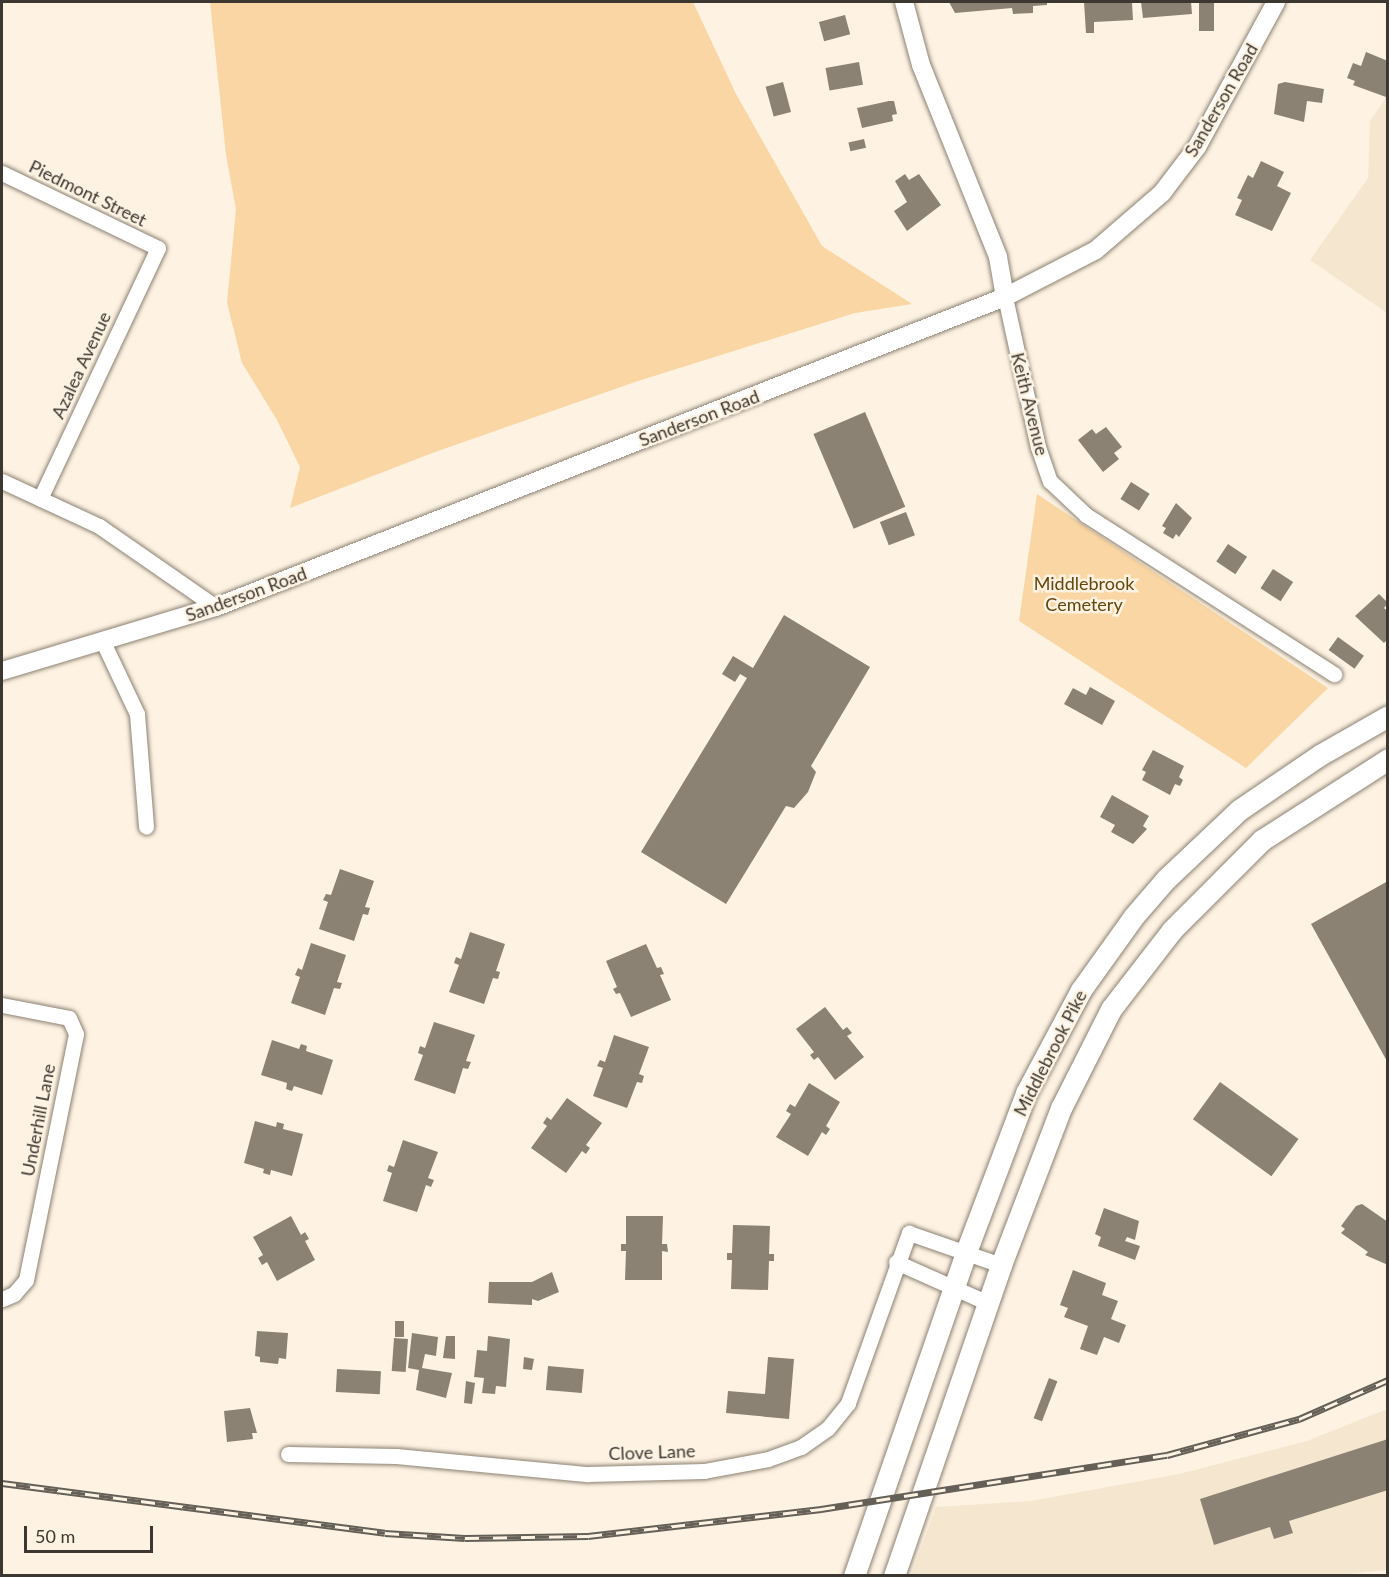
<!DOCTYPE html>
<html>
<head>
<meta charset="utf-8">
<style>
	body { margin:0 }
	#map { position:relative; width:1389px; height:1577px; overflow:hidden; background:#fef3e3; font-family:Lato,sans-serif }
	div>[style] { position:absolute }
	[style*='--x'] { left:calc(var(--x)*1px); top:calc(var(--y)*1px); width:calc(var(--w)*1px); rotate:calc(var(--a)*1deg) }
	.built>* { inset:0; background:#f5e6d0 }
	.green>* { inset:0; background:#f9d6a3 }
	.building>* { inset:0; background:#8b8273; transform-origin:0 0 }
	.roads { filter:drop-shadow(0 0 2px #8b8172) drop-shadow(0 0 2px #8b8172) }
	.minor>* { height:15px; margin:-7.5px; padding:0 7.5px; transform-origin:7.5px; border-radius:7.5px; background:#fff }
	.tertiary>* { height:18px; margin:-9px; padding:0 9px; transform-origin:9px; border-radius:9px; background:#fff }
	.secondary>* { height:21px; margin:-10.5px; padding:0 10.5px; transform-origin:10.5px; border-radius:10.5px; background:#fff }
	.rail>* { height:7px; margin-top:-3.5px; transform-origin:0; background:repeating-linear-gradient(90deg,#fef3e3 0 14px,#656057 0 28px); box-sizing:border-box; border-block:2px solid #656057 }
	span { translate:-50% -50%; white-space:nowrap; text-align:center; line-height:1.15; -webkit-text-stroke:5px #fef3e3; paint-order:stroke }
	.street-label { font-size:18px; color:#3c3831 }
	.park-label { font-size:18px; color:#64450b }
	.frame { position:absolute; inset:0; border:3px solid #3c3831; pointer-events:none }
	.scale { position:absolute; left:24px; top:1526px; width:129px; height:27px; box-sizing:border-box; border:3px solid #3c3831; border-top:0; padding-left:8px; font-size:18px; line-height:21px; white-space:nowrap; color:#3c3831; -webkit-text-stroke:4px #fef3e3; paint-order:stroke }
</style>
</head>
<body>
<div id="map">
	<div class="built">
		<i style="clip-path:polygon(1387px 96px,1387px 313px,1310px 260px,1368px 178px,1370px 121px)"></i>
		<i style="clip-path:polygon(1387px 1409px,1387px 1570px,1328px 1576px,911px 1576px,936px 1507px,1030px 1501px,1179px 1474px,1307px 1441px)"></i>
	</div>
	<div class="green">
		<i style="clip-path:polygon(210px 2px,693px 2px,736px 94px,822px 246px,912px 304px,855px 313px,635px 382px,435px 452px,290px 508px,300px 467px,277px 420px,242px 363px,227px 303px,236px 209px,226px 155px)"></i>
		<i style="clip-path:polygon(1037px 494px,1328px 688px,1246px 768px,1019px 621px)"></i>
	</div>
	<div class="building">
		<i style="clip-path:polygon(949px 2px,1047px 2px,1047px 5px,1033px 6px,1033px 13px,1013px 14px,1012px 8px,955px 13px)"></i>
		<i style="clip-path:polygon(1084px 2px,1132px 2px,1133px 20px,1094px 22px,1094px 33px,1086px 33px)"></i>
		<i style="clip-path:polygon(1141px 2px,1191px 2px,1192px 14px,1143px 18px)"></i>
		<i style="left:1199px;top:2px;width:15px;height:29px"></i>
		<i style="left:845px;top:15px;width:20px;height:27px;rotate:75deg"></i>
		<i style="clip-path:polygon(1366px 52px,1388px 61px,1386px 97px,1353px 85px,1355px 81px,1347px 78px,1353px 63px,1361px 66px)"></i>
		<i style="left:859px;top:62px;width:23px;height:34px;rotate:80deg"></i>
		<i style="left:783px;top:82px;width:31px;height:18px;rotate:75deg"></i>
		<i style="clip-path:polygon(1285px 82px,1324px 89px,1322px 103px,1307px 101px,1304px 122px,1274px 114px,1278px 84px)"></i>
		<i style="clip-path:polygon(889px 101px,894px 101px,897px 114px,892px 115px,893px 121px,862px 128px,857px 108px)"></i>
		<i style="left:864px;top:139px;width:9px;height:16px;rotate:77deg"></i>
		<i style="clip-path:polygon(1261px 161px,1284px 172px,1277px 186px,1291px 193px,1272px 231px,1235px 215px,1242px 200px,1237px 198px,1248px 175px,1253px 178px)"></i>
		<i style="clip-path:polygon(905px 174px,909px 180px,919px 174px,941px 205px,907px 231px,894px 211px,907px 202px,895px 181px)"></i>
		<i style="left:865px;top:412px;width:103px;height:56px;rotate:67deg"></i>
		<i style="clip-path:polygon(1106px 427px,1122px 447px,1114px 453px,1119px 459px,1103px 472px,1078px 440px,1092px 429px,1096px 434px)"></i>
		<i style="left:1131px;top:482px;width:22px;height:20px;rotate:32deg"></i>
		<i style="clip-path:polygon(1176px 503px,1192px 518px,1179px 537px,1176px 534px,1173px 539px,1163px 533px,1166px 528px,1162px 526px)"></i>
		<i style="left:906px;top:512px;width:25px;height:28px;rotate:69deg"></i>
		<i style="left:1228px;top:544px;width:23px;height:21px;rotate:34deg"></i>
		<i style="left:1273px;top:569px;width:24px;height:23px;rotate:33deg"></i>
		<i style="clip-path:polygon(1379px 594px,1388px 603px,1384px 608px,1388px 612px,1388px 639px,1384px 643px,1355px 616px)"></i>
		<i style="clip-path:polygon(784px 615px,870px 667px,811px 766px,816px 772px,808px 792px,794px 808px,786px 806px,726px 904px,641px 852px,747px 678px,740px 674px,735px 682px,722px 674px,733px 656px,753px 668px)"></i>
		<i style="left:1338px;top:637px;width:32px;height:16px;rotate:36deg"></i>
		<i style="clip-path:polygon(1090px 687px,1115px 701px,1102px 725px,1064px 704px,1073px 688px,1086px 695px)"></i>
		<i style="clip-path:polygon(1153px 750px,1184px 766px,1179px 777px,1183px 780px,1180px 786px,1175px 784px,1170px 795px,1142px 780px,1146px 772px,1142px 770px)"></i>
		<i style="clip-path:polygon(1112px 795px,1149px 816px,1143px 826px,1147px 829px,1133px 844px,1111px 832px,1115px 825px,1100px 817px)"></i>
		<i style="clip-path:polygon(340px 869px,374px 881px,365px 907px,370px 908px,368px 915px,363px 914px,354px 941px,319px 929px,328px 902px,323px 900px,326px 894px,331px 895px)"></i>
		<i style="clip-path:polygon(1388px 881px,1388px 1063px,1311px 924px)"></i>
		<i style="clip-path:polygon(470px 932px,505px 944px,496px 971px,500px 972px,498px 979px,493px 978px,484px 1004px,449px 992px,459px 965px,454px 963px,456px 957px,461px 959px)"></i>
		<i style="clip-path:polygon(311px 943px,346px 955px,337px 982px,342px 983px,340px 989px,334px 988px,325px 1015px,291px 1003px,300px 977px,295px 975px,298px 968px,302px 970px)"></i>
		<i style="clip-path:polygon(646px 944px,657px 968px,661px 967px,664px 974px,660px 975px,671px 1000px,631px 1017px,620px 993px,616px 994px,613px 989px,617px 987px,606px 961px)"></i>
		<i style="clip-path:polygon(825px 1007px,843px 1030px,847px 1027px,852px 1033px,847px 1036px,864px 1057px,835px 1080px,818px 1057px,814px 1060px,810px 1055px,814px 1052px,796px 1029px)"></i>
		<i style="clip-path:polygon(434px 1022px,475px 1035px,466px 1061px,471px 1062px,468px 1069px,463px 1068px,455px 1094px,414px 1080px,423px 1055px,418px 1053px,420px 1046px,425px 1048px)"></i>
		<i style="clip-path:polygon(614px 1035px,649px 1047px,639px 1074px,644px 1076px,642px 1083px,637px 1082px,627px 1108px,593px 1096px,603px 1068px,597px 1066px,600px 1060px,605px 1062px)"></i>
		<i style="clip-path:polygon(272px 1040px,299px 1049px,301px 1044px,307px 1046px,306px 1051px,333px 1060px,322px 1095px,294px 1086px,292px 1091px,286px 1089px,287px 1083px,261px 1075px)"></i>
		<i style="left:1220px;top:1082px;width:97px;height:46px;rotate:36deg"></i>
		<i style="clip-path:polygon(809px 1083px,840px 1102px,826px 1126px,830px 1129px,826px 1135px,822px 1132px,808px 1156px,776px 1137px,791px 1114px,786px 1111px,790px 1104px,795px 1107px)"></i>
		<i style="clip-path:polygon(567px 1098px,602px 1123px,586px 1145px,590px 1148px,586px 1154px,582px 1151px,566px 1173px,531px 1148px,547px 1126px,543px 1123px,547px 1117px,551px 1120px)"></i>
		<i style="clip-path:polygon(255px 1121px,276px 1127px,277px 1122px,284px 1124px,283px 1129px,303px 1134px,292px 1176px,271px 1170px,270px 1175px,263px 1173px,264px 1169px,244px 1163px)"></i>
		<i style="clip-path:polygon(403px 1140px,438px 1152px,428px 1178px,434px 1180px,431px 1187px,426px 1185px,417px 1212px,383px 1201px,392px 1173px,387px 1171px,389px 1165px,394px 1167px)"></i>
		<i style="clip-path:polygon(1362px 1204px,1388px 1222px,1388px 1265px,1365px 1255px,1368px 1252px,1341px 1233px,1345px 1229px,1341px 1226px,1356px 1206px)"></i>
		<i style="clip-path:polygon(1104px 1208px,1139px 1221px,1135px 1240px,1127px 1237px,1125px 1241px,1140px 1246px,1135px 1260px,1098px 1246px,1101px 1237px,1095px 1234px)"></i>
		<i style="clip-path:polygon(291px 1216px,301px 1235px,305px 1232px,309px 1239px,305px 1241px,315px 1260px,277px 1281px,267px 1262px,262px 1265px,258px 1258px,263px 1255px,253px 1237px)"></i>
		<i style="clip-path:polygon(626px 1216px,663px 1216px,662px 1244px,667px 1244px,668px 1252px,662px 1251px,662px 1280px,625px 1280px,626px 1251px,621px 1251px,621px 1244px,626px 1244px)"></i>
		<i style="clip-path:polygon(733px 1225px,770px 1226px,769px 1254px,774px 1254px,774px 1261px,769px 1261px,768px 1290px,731px 1289px,732px 1260px,727px 1260px,727px 1253px,732px 1253px)"></i>
		<i style="clip-path:polygon(1073px 1270px,1106px 1283px,1102px 1295px,1118px 1301px,1111px 1319px,1126px 1325px,1119px 1343px,1104px 1337px,1097px 1355px,1080px 1349px,1088px 1326px,1064px 1317px,1068px 1308px,1060px 1305px)"></i>
		<i style="clip-path:polygon(552px 1272px,559px 1292px,538px 1301px,532px 1299px,532px 1305px,488px 1303px,489px 1282px,532px 1282px)"></i>
		<i style="left:395px;top:1321px;width:9px;height:16px"></i>
		<i style="clip-path:polygon(257px 1331px,288px 1333px,286px 1359px,279px 1358px,278px 1364px,260px 1362px,260px 1357px,255px 1356px)"></i>
		<i style="clip-path:polygon(412px 1333px,438px 1337px,436px 1356px,425px 1354px,422px 1368px,452px 1373px,446px 1398px,416px 1390px,419px 1370px,408px 1368px)"></i>
		<i style="clip-path:polygon(446px 1336px,455px 1336px,455px 1359px,443px 1358px)"></i>
		<i style="clip-path:polygon(488px 1336px,510px 1339px,506px 1387px,496px 1386px,495px 1394px,482px 1393px,484px 1378px,474px 1377px,477px 1350px,487px 1351px)"></i>
		<i style="left:394px;top:1338px;width:14px;height:33px;rotate:4deg"></i>
		<i style="clip-path:polygon(524px 1357px,534px 1359px,532px 1370px,523px 1369px)"></i>
		<i style="clip-path:polygon(768px 1357px,794px 1359px,789px 1419px,726px 1413px,728px 1391px,765px 1394px)"></i>
		<i style="left:548px;top:1366px;width:36px;height:24px;rotate:5deg"></i>
		<i style="left:337px;top:1369px;width:44px;height:23px;rotate:3deg"></i>
		<i style="left:1049px;top:1378px;width:9px;height:43px;rotate:21deg"></i>
		<i style="clip-path:polygon(466px 1381px,475px 1383px,472px 1404px,464px 1403px)"></i>
		<i style="clip-path:polygon(250px 1408px,257px 1433px,252px 1433px,253px 1439px,227px 1442px,224px 1411px)"></i>
		<i style="clip-path:polygon(1388px 1439px,1388px 1490px,1289px 1521px,1293px 1533px,1274px 1539px,1270px 1527px,1214px 1545px,1200px 1499px)"></i>
	</div>
	<div class="roads">
		<div class="minor">
			<i style="--x:2;--y:173;--w:173;--a:25.7"></i>
			<i style="--x:158;--y:248;--w:277;--a:115.2"></i>
			<i style="--x:1005;--y:297;--w:154;--a:77.6"></i>
			<i style="--x:1038;--y:447;--w:36;--a:71"></i>
			<i style="--x:1050;--y:481;--w:50;--a:43.4"></i>
			<i style="--x:1086;--y:515;--w:295;--a:32.7"></i>
			<i style="--x:2;--y:481;--w:107;--a:24.9"></i>
			<i style="--x:99;--y:526;--w:142;--a:34.7"></i>
			<i style="--x:103;--y:642;--w:80;--a:64.7"></i>
			<i style="--x:137;--y:714;--w:113;--a:85.4"></i>
			<i style="--x:2;--y:1005;--w:68;--a:11"></i>
			<i style="--x:69;--y:1018;--w:17;--a:66"></i>
			<i style="--x:76;--y:1034;--w:251;--a:101.5"></i>
			<i style="--x:26;--y:1280;--w:18;--a:131"></i>
			<i style="--x:14;--y:1294;--w:13;--a:157"></i>
			<i style="--x:896;--y:1262;--w:101;--a:24"></i>
			<i style="--x:288;--y:1454;--w:108;--a:1.1"></i>
			<i style="--x:396;--y:1456;--w:193;--a:5.4"></i>
			<i style="--x:588;--y:1474;--w:116;--a:-1.5"></i>
			<i style="--x:704;--y:1471;--w:65;--a:-10.6"></i>
			<i style="--x:768;--y:1459;--w:35;--a:-20"></i>
			<i style="--x:801;--y:1447;--w:33;--a:-35"></i>
			<i style="--x:828;--y:1428;--w:32;--a:-51"></i>
			<i style="--x:848;--y:1403;--w:181;--a:-70.3"></i>
			<i style="--x:909;--y:1233;--w:97;--a:19.2"></i>
		</div>
		<div class="tertiary">
			<i style="--x:904;--y:2;--w:65;--a:74.9"></i>
			<i style="--x:921;--y:65;--w:207;--a:68.1"></i>
			<i style="--x:998;--y:257;--w:41;--a:80.1"></i>
			<i style="--x:2;--y:671;--w:223;--a:-16.7"></i>
			<i style="--x:216;--y:607;--w:848;--a:-21.45"></i>
			<i style="--x:1005;--y:297;--w:102;--a:-27.3"></i>
			<i style="--x:1096;--y:250;--w:87;--a:-40.8"></i>
			<i style="--x:1162;--y:193;--w:58;--a:-52.7"></i>
			<i style="--x:1197;--y:147;--w:165;--a:-61.4"></i>
		</div>
		<div class="secondary">
			<i style="--x:854;--y:1576;--w:343;--a:-70.9"></i>
			<i style="--x:966;--y:1252;--w:170;--a:-69.3"></i>
			<i style="--x:1026;--y:1093;--w:117;--a:-61.9"></i>
			<i style="--x:1081;--y:990;--w:91;--a:-54.4"></i>
			<i style="--x:1134;--y:916;--w:49;--a:-49.1"></i>
			<i style="--x:1166;--y:879;--w:100;--a:-43.4"></i>
			<i style="--x:1239;--y:810;--w:98;--a:-34.2"></i>
			<i style="--x:1320;--y:755;--w:78;--a:-29.8"></i>
			<i style="--x:894;--y:1576;--w:329;--a:-71"></i>
			<i style="--x:1001;--y:1265;--w:168;--a:-69.1"></i>
			<i style="--x:1061;--y:1108;--w:111;--a:-63.2"></i>
			<i style="--x:1111;--y:1009;--w:100;--a:-52.3"></i>
			<i style="--x:1172;--y:930;--w:127;--a:-45"></i>
			<i style="--x:1262;--y:840;--w:150;--a:-32.7"></i>
		</div>
	</div>
	<div class="rail">
		<i style="--x:2;--y:1483;--w:386;--a:7.4"></i>
		<i style="--x:385;--y:1533;--w:80;--a:3.6"></i>
		<i style="--x:465;--y:1538;--w:123;--a:-0.9"></i>
		<i style="--x:588;--y:1536;--w:235;--a:-6.6"></i>
		<i style="--x:821;--y:1509;--w:350;--a:-8.9"></i>
		<i style="--x:1167;--y:1455;--w:137;--a:-15.3"></i>
		<i style="--x:1299;--y:1419;--w:97;--a:-23.7"></i>
	</div>
	<div class="street-label">
		<span style="left:1221px;top:100px;rotate:-60deg">Sanderson Road</span>
		<span style="left:88px;top:193px;rotate:26deg">Piedmont Street</span>
		<span style="left:81px;top:365px;rotate:-65deg">Azalea Avenue</span>
		<span style="left:1030px;top:404px;rotate:76deg">Keith Avenue</span>
		<span style="left:699px;top:418px;rotate:-21deg">Sanderson Road</span>
		<span style="left:246px;top:594px;rotate:-20deg">Sanderson Road</span>
		<span style="left:1050px;top:1053px;rotate:-63deg">Middlebrook Pike</span>
		<span style="left:38px;top:1120px;rotate:-79deg">Underhill Lane</span>
		<span style="left:652px;top:1452px;rotate:-2deg">Clove Lane</span>
	</div>
	<div class="park-label">
		<span style="left:1084px;top:594px">Middlebrook<br>Cemetery</span>
	</div>
	<div class="frame"></div>
	<div class="scale">50 m</div>
</div>
</body>
</html>
